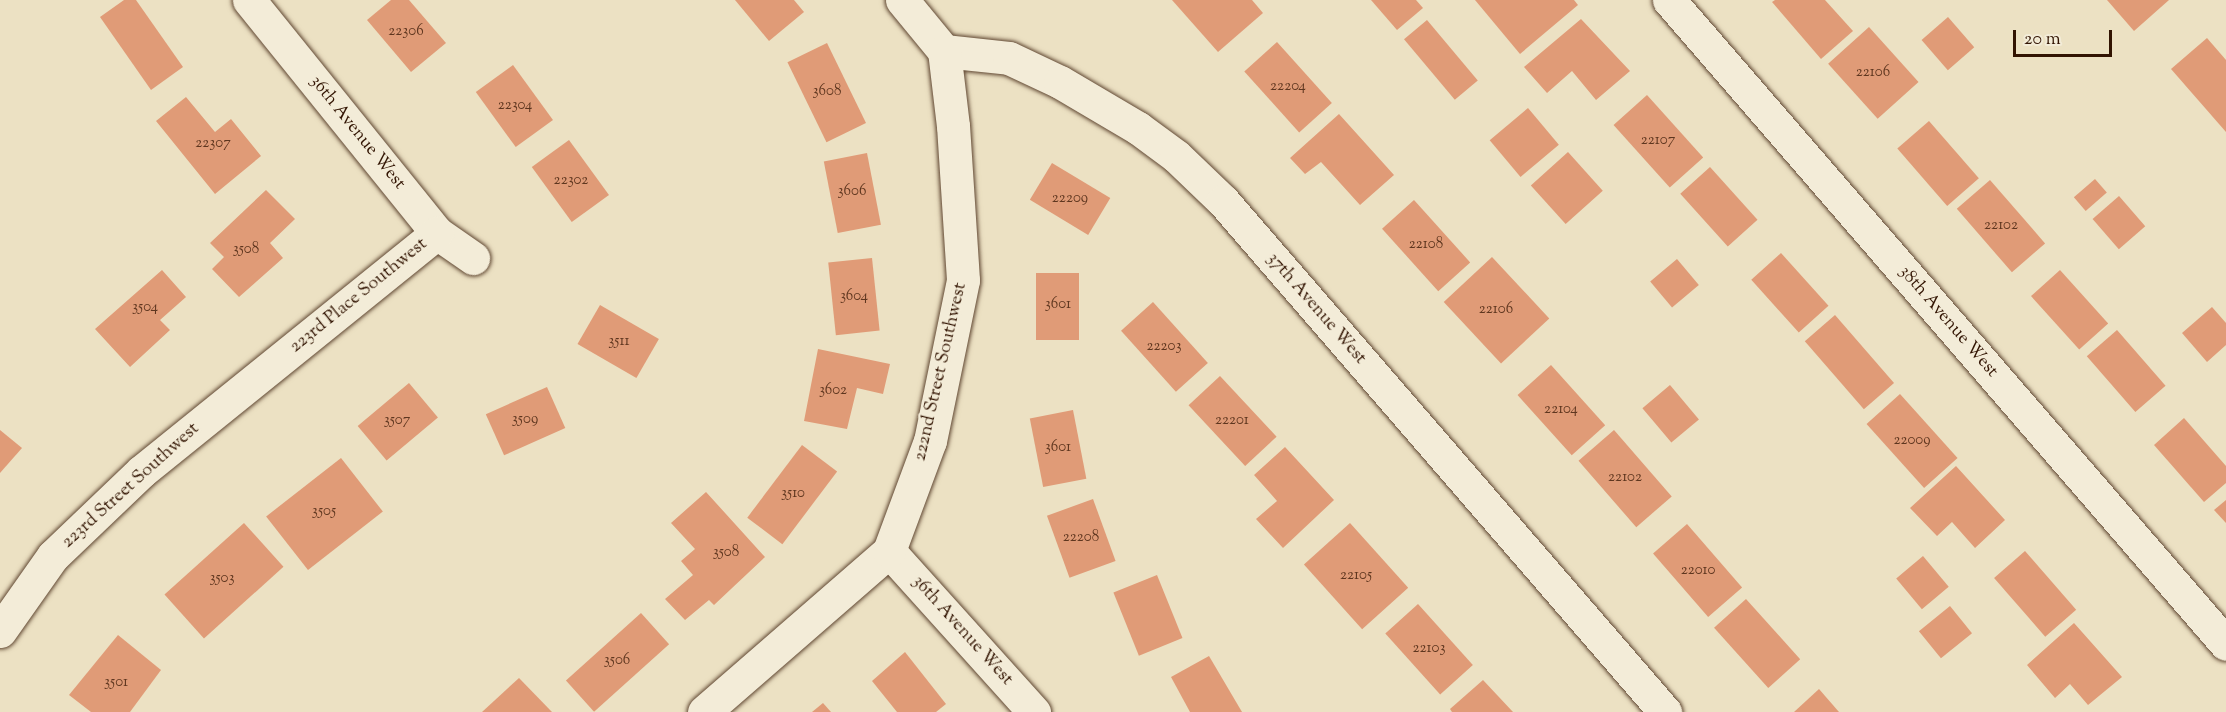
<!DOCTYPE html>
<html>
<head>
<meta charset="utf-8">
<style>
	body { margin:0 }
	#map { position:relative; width:2226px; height:712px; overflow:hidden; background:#ece1c3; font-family:"Sorts Mill Goudy",serif }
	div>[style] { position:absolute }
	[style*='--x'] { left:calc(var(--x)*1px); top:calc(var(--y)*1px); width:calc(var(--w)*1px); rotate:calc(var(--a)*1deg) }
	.building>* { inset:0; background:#e09b77; transform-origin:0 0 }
	.roads { filter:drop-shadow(0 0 2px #604732) drop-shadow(0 0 2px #604732) }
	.minor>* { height:33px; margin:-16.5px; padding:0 16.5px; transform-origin:16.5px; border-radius:16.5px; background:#f3ecd8 }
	span { translate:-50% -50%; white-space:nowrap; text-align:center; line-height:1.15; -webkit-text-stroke:4.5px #f3ecd8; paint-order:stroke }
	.number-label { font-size:15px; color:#5e361f }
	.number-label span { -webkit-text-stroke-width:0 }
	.street-label { font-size:18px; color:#321402 }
	.scale { position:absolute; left:2013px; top:30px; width:99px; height:27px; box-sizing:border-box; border:3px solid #321402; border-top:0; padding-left:8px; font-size:18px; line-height:21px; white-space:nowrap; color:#321402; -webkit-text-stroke:4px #f3ecd8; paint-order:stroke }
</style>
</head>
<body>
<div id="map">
	<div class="building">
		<i style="clip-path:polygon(124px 0,136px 0,183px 67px,151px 90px,100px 17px)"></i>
		<i style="clip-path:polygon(391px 0,409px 0,446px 43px,411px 72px,367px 20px)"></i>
		<i style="clip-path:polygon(735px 0,794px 0,804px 12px,769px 41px)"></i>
		<i style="clip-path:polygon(1172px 0,1252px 0,1263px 13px,1218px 52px)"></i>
		<i style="clip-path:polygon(1371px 0,1416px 0,1423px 8px,1397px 30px)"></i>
		<i style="clip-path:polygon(1475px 0,1574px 0,1578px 5px,1520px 54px)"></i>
		<i style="clip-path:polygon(1775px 0,1825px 0,1853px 31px,1821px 59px,1772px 2px)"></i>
		<i style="clip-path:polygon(2107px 0,2169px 0,2134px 31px)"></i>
		<i style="left:1948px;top:17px;width:40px;height:35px;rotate:49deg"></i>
		<i style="clip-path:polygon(1581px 19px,1630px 71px,1596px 100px,1572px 71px,1547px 93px,1524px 67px)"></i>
		<i style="left:1427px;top:20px;width:79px;height:30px;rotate:50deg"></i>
		<i style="left:1869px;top:27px;width:74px;height:55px;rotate:48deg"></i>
		<i style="clip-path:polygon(2207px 38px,2226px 60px,2226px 132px,2171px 69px)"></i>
		<i style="left:1277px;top:42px;width:82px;height:44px;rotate:48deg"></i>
		<i style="left:827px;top:43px;width:89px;height:44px;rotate:64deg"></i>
		<i style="left:513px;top:65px;width:68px;height:46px;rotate:54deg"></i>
		<i style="left:1647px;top:95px;width:84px;height:45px;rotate:48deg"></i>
		<i style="clip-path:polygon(186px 97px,215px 132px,231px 119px,261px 156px,215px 194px,156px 121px)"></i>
		<i style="left:1528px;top:108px;width:48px;height:50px;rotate:50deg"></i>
		<i style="clip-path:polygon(1339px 114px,1394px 175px,1360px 205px,1321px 162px,1305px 174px,1290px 158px)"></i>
		<i style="left:1929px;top:121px;width:76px;height:42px;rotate:49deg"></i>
		<i style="left:569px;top:140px;width:68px;height:46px;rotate:54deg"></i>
		<i style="left:1568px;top:152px;width:52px;height:50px;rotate:48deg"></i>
		<i style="left:867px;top:153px;width:73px;height:44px;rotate:79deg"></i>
		<i style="left:1052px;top:163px;width:68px;height:43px;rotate:31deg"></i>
		<i style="left:1710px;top:167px;width:71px;height:40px;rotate:48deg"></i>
		<i style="left:2095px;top:179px;width:18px;height:28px;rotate:49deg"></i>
		<i style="left:1990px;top:180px;width:84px;height:44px;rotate:49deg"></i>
		<i style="clip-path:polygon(266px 190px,295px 219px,270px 243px,283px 258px,239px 297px,212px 269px,224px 257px,210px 243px)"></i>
		<i style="left:2119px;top:196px;width:40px;height:35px;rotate:49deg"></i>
		<i style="left:1414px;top:200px;width:84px;height:43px;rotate:48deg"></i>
		<i style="left:1781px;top:253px;width:71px;height:40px;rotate:48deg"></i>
		<i style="left:1492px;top:257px;width:84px;height:66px;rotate:47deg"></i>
		<i style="left:872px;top:258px;width:73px;height:44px;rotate:84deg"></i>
		<i style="left:1677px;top:259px;width:34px;height:35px;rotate:50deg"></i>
		<i style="clip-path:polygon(162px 270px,186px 297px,160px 320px,170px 330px,130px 367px,95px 329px)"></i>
		<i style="left:2060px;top:270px;width:72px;height:39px;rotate:48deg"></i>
		<i style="left:1036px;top:273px;width:43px;height:67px"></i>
		<i style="left:1153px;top:302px;width:82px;height:43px;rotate:48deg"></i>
		<i style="left:600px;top:305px;width:68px;height:45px;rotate:30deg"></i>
		<i style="clip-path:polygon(2212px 307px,2226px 323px,2226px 345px,2207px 362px,2182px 333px)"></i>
		<i style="left:1835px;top:315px;width:90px;height:40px;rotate:49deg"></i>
		<i style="left:2117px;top:330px;width:74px;height:40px;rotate:49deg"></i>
		<i style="clip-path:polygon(818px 349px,890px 364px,883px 394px,857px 388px,847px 429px,804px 421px)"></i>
		<i style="left:1551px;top:365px;width:81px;height:45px;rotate:48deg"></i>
		<i style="left:1220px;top:376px;width:83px;height:43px;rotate:47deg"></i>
		<i style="left:409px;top:383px;width:45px;height:67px;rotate:50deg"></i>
		<i style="left:1670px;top:385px;width:45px;height:36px;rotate:50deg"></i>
		<i style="left:547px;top:387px;width:45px;height:67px;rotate:66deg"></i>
		<i style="left:1900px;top:394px;width:86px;height:45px;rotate:48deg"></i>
		<i style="left:1073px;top:410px;width:70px;height:44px;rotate:79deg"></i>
		<i style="clip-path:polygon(2184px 418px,2226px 466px,2226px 483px,2204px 502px,2154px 445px)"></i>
		<i style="clip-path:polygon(0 430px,22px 448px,0 473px)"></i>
		<i style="left:1614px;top:430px;width:88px;height:47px;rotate:49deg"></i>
		<i style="left:802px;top:445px;width:44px;height:91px;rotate:37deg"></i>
		<i style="clip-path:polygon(1285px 447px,1334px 500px,1283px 548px,1256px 519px,1277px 501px,1254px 475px)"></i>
		<i style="left:341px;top:458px;width:68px;height:95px;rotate:52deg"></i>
		<i style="clip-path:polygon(1956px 466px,2005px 520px,1975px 548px,1952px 522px,1937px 536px,1910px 508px)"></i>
		<i style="clip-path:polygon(706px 492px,765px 557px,714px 605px,709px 600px,685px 620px,665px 599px,693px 575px,681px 561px,695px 549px,671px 523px)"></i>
		<i style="left:1093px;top:499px;width:66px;height:49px;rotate:70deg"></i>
		<i style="clip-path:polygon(2226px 500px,2226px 523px,2214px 510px)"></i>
		<i style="left:244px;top:523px;width:59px;height:107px;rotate:48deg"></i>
		<i style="left:1350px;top:523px;width:87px;height:62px;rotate:48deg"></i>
		<i style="left:1687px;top:524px;width:84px;height:45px;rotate:49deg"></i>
		<i style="left:2025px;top:551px;width:78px;height:41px;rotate:49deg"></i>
		<i style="left:1923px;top:556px;width:40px;height:35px;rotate:50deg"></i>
		<i style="left:1157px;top:575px;width:68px;height:47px;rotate:68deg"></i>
		<i style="left:1746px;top:599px;width:81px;height:43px;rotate:48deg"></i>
		<i style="left:1418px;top:604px;width:82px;height:44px;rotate:48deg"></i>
		<i style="left:1950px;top:606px;width:35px;height:40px;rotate:51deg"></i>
		<i style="left:641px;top:613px;width:42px;height:101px;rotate:48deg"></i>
		<i style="clip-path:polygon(2074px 623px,2122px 677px,2088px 705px,2070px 684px,2055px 698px,2027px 665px)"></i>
		<i style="clip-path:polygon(118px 635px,161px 670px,130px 712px,91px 712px,69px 695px)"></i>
		<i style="clip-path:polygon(905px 652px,946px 704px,936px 712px,897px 712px,872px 681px)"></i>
		<i style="clip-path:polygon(1209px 656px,1242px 712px,1190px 712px,1171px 677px)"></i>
		<i style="clip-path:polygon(519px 678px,552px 712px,482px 712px)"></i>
		<i style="clip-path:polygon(1483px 680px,1513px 712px,1452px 712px,1450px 709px)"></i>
		<i style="clip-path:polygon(1819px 689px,1839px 712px,1794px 712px)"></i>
		<i style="clip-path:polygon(823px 703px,831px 712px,812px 712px)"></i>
	</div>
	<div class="roads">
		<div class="minor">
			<i style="--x:249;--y:0;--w:299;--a:51.1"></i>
			<i style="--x:437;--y:233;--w:44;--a:34.8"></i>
			<i style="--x:902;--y:0;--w:66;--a:50.5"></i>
			<i style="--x:944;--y:51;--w:65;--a:6.1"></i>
			<i style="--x:1009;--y:58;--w:56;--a:25.2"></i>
			<i style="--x:1060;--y:82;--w:91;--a:30.5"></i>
			<i style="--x:1138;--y:128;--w:47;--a:36.4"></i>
			<i style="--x:1176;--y:156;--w:65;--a:43.8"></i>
			<i style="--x:1223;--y:201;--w:676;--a:49.14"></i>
			<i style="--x:1669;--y:0;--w:851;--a:49.14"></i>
			<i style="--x:889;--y:551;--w:217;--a:48"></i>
			<i style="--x:0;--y:631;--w:92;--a:-54.8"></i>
			<i style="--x:53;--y:556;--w:123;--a:-43.7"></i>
			<i style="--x:142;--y:471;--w:379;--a:-38.9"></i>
			<i style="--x:704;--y:712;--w:245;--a:-41"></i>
			<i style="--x:889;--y:551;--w:117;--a:-69.6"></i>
			<i style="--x:930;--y:441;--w:164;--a:-78.4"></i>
			<i style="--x:963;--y:280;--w:154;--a:-93.7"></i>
			<i style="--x:953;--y:126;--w:76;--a:-96.8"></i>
		</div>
	</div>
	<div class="number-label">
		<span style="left:406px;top:32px">22306</span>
		<span style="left:1873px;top:73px">22106</span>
		<span style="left:1288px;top:87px">22204</span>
		<span style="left:827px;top:92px">3608</span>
		<span style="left:515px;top:106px">22304</span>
		<span style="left:1658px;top:141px">22107</span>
		<span style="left:213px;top:144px">22307</span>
		<span style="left:571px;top:181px">22302</span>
		<span style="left:852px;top:192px">3606</span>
		<span style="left:1070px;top:199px">22209</span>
		<span style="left:2001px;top:226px">22102</span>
		<span style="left:1426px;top:245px">22108</span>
		<span style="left:246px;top:250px">3508</span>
		<span style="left:854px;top:297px">3604</span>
		<span style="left:1058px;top:305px">3601</span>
		<span style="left:145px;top:308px">3504</span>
		<span style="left:1496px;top:310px">22106</span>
		<span style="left:619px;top:342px">3511</span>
		<span style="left:1164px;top:347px">22203</span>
		<span style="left:833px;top:391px">3602</span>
		<span style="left:1561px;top:410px">22104</span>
		<span style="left:525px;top:420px">3509</span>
		<span style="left:397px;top:421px">3507</span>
		<span style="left:1232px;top:421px">22201</span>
		<span style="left:1912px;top:441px">22009</span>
		<span style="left:1058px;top:448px">3601</span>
		<span style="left:1625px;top:478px">22102</span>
		<span style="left:793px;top:494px">3510</span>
		<span style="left:324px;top:512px">3505</span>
		<span style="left:1081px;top:538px">22208</span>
		<span style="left:726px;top:553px">3508</span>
		<span style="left:1698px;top:571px">22010</span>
		<span style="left:1356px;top:576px">22105</span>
		<span style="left:222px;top:579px">3503</span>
		<span style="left:1429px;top:649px">22103</span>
		<span style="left:617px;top:661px">3506</span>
		<span style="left:116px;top:683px">3501</span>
	</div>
	<div class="street-label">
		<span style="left:357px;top:133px;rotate:51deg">36th Avenue West</span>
		<span style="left:359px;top:296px;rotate:-39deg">223rd Place Southwest</span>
		<span style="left:1316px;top:309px;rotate:49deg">37th Avenue West</span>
		<span style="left:1948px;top:322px;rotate:49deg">38th Avenue West</span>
		<span style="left:941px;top:372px;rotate:-77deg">222nd Street Southwest</span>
		<span style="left:131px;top:486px;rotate:-42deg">223rd Street Southwest</span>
		<span style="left:962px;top:631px;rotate:48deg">36th Avenue West</span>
	</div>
	<div class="scale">20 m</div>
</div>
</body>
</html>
